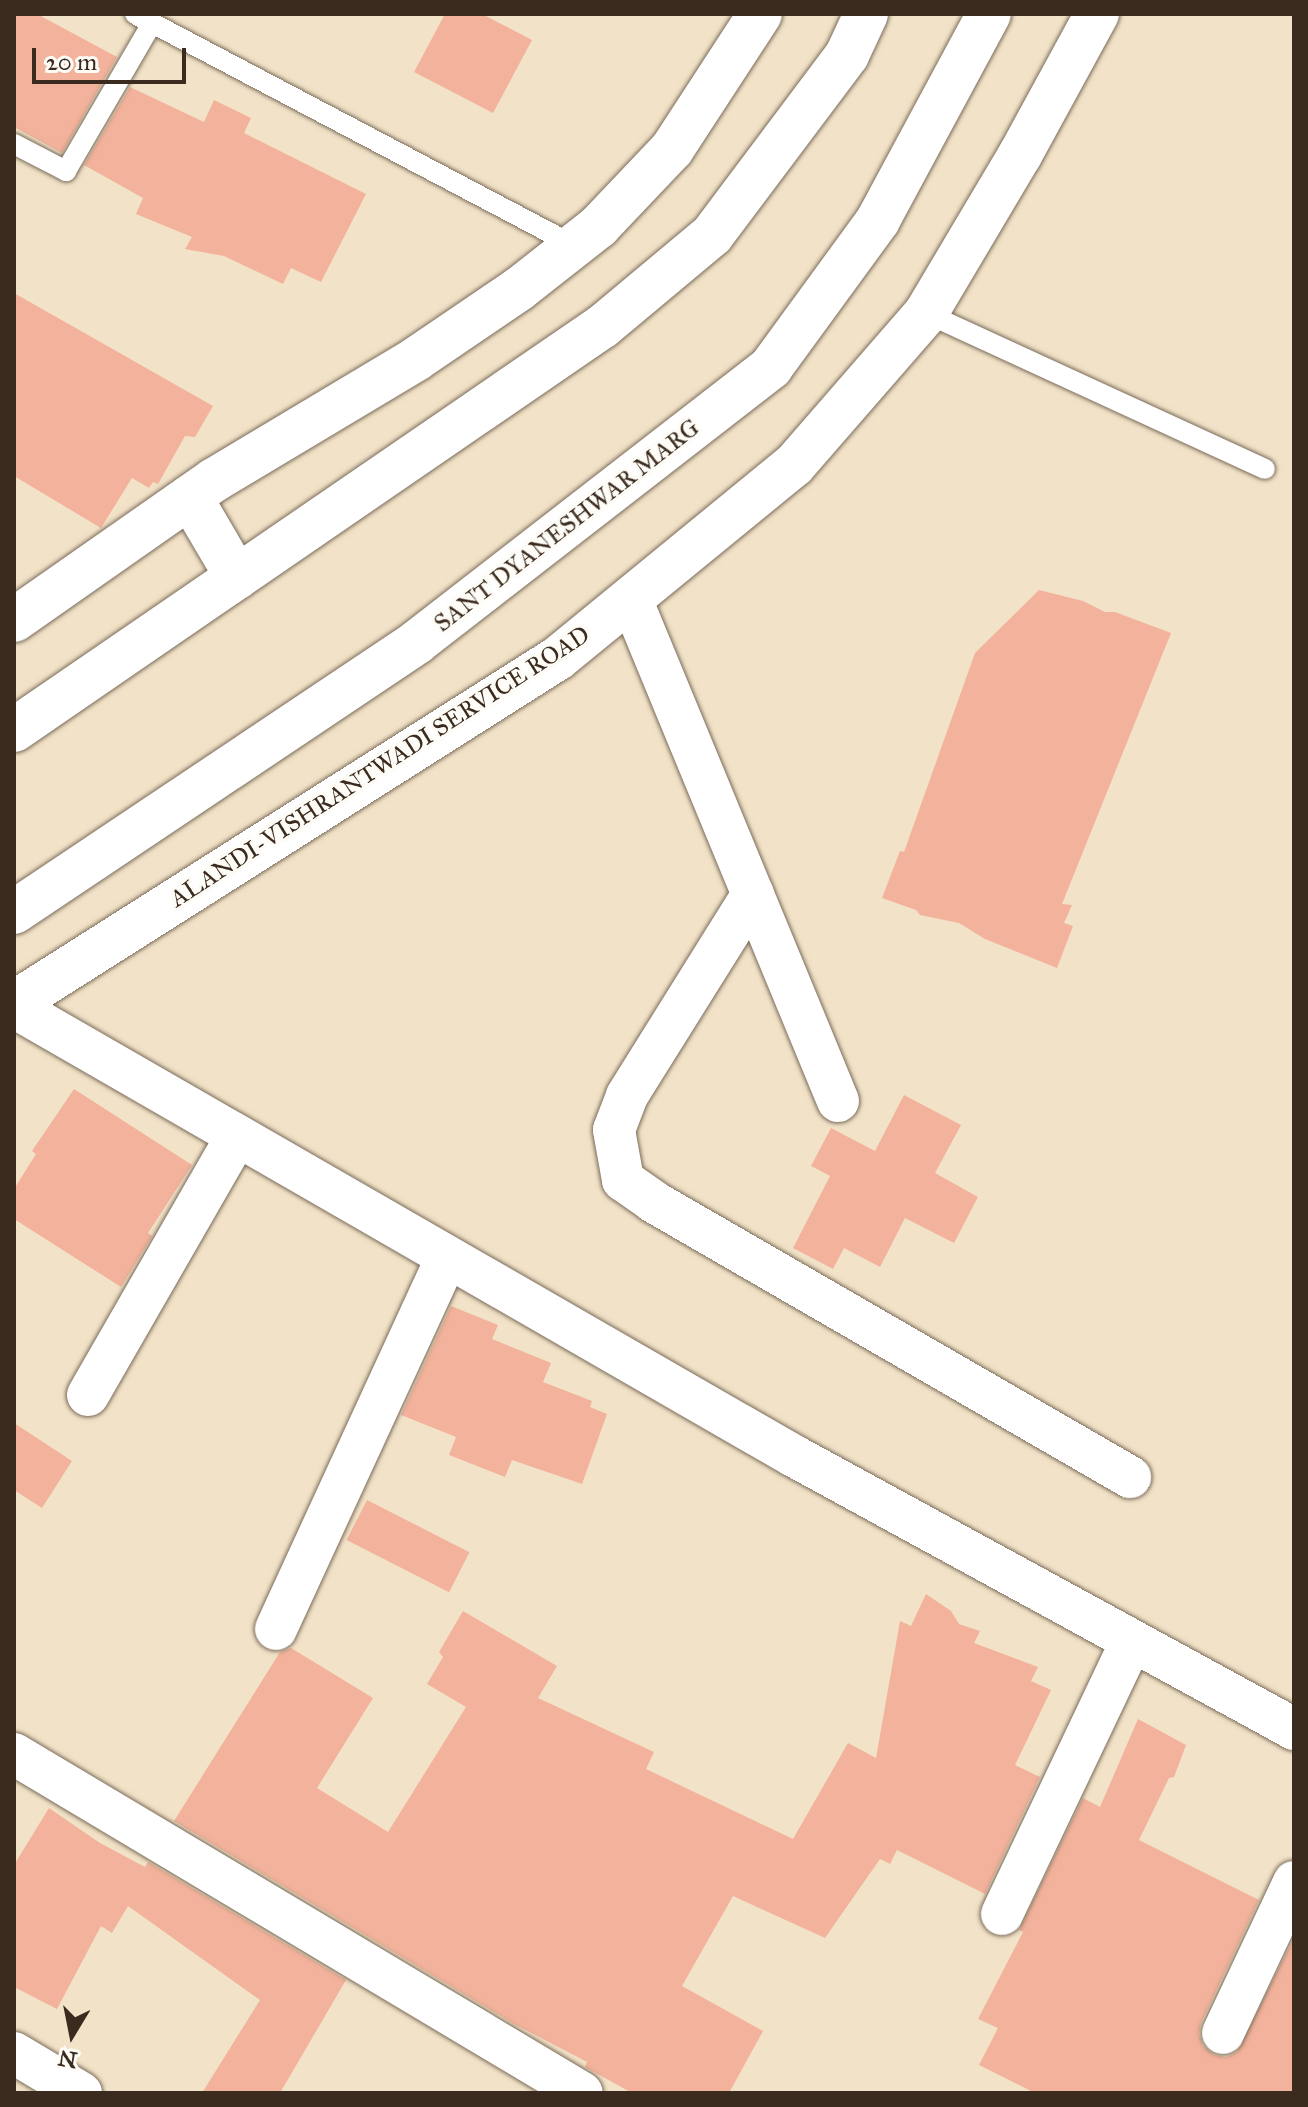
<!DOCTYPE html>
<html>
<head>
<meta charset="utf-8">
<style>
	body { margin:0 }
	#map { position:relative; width:1308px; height:2107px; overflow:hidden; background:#f2e3c8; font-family:"IM FELL Great Primer",serif }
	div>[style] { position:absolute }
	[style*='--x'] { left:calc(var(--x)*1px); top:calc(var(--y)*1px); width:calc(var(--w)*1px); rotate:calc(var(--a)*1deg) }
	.building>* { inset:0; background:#f2b29b; transform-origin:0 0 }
	.roads { filter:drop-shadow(0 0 2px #7b6b5a) drop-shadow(0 0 2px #7b6b5a) }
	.service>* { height:20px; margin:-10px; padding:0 10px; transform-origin:10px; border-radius:10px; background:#fff }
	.minor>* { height:42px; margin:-21px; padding:0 21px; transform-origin:21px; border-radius:21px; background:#fff }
	.tertiary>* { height:44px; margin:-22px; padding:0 22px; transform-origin:22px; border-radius:22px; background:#fff }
	.primary>* { height:44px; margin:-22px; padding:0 22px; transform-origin:22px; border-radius:22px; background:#fff }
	span { translate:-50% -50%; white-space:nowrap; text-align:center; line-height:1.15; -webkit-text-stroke:7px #fdfcf7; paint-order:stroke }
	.street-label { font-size:24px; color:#3b2a1e }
	.frame { position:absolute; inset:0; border:16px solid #3b2a1e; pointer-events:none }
	.north { position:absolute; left:32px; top:1995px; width:80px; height:80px; -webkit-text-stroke:6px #fdfcf7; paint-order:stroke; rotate:190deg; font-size:22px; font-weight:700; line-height:32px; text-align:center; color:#3b2a1e }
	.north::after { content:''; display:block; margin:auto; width:28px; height:36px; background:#3b2a1e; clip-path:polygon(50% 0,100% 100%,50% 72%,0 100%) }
	.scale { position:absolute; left:32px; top:48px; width:154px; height:36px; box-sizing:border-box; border:4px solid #3b2a1e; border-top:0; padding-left:10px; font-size:24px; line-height:28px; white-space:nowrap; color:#3b2a1e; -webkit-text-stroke:6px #fdfcf7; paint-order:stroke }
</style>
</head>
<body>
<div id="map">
	<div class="building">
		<i style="clip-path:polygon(14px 14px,37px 14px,117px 57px,62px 153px,14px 127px)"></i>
		<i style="clip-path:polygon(445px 14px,482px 14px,532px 40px,493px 113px,414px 72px)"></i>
		<i style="clip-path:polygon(130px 87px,204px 122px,214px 100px,251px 118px,244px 133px,366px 194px,321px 282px,291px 268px,283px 284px,224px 256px,185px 249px,192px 237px,136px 214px,143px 198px,84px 165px)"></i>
		<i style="clip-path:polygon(14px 293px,213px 406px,195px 437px,185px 436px,158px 484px,153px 482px,149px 488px,132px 478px,101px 528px,14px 476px)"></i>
		<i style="clip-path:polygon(1039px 590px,1083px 601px,1105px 612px,1115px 612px,1171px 633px,1062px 904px,1072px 905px,1064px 923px,1073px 926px,1057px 968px,985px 939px,959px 923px,920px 915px,916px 910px,882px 898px,900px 851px,904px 852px,975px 653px)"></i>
		<i style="clip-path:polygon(74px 1089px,192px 1165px,148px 1233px,152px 1236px,121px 1287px,14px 1219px,14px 1189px,36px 1154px,32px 1151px)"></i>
		<i style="clip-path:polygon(904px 1095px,961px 1125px,935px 1173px,978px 1197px,954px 1243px,905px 1218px,880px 1267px,844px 1248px,833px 1269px,793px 1248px,830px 1176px,811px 1166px,831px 1128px,875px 1151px)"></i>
		<i style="clip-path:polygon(451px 1306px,498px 1325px,492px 1339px,551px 1363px,543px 1382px,592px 1401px,590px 1407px,607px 1414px,582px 1484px,512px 1460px,505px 1477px,449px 1455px,456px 1437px,401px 1415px)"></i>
		<i style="clip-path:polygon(14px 1423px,72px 1461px,42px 1508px,14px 1490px)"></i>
		<i style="left:367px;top:1500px;width:115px;height:45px;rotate:27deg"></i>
		<i style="clip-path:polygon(926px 1594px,951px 1611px,959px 1624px,980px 1631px,974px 1643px,1038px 1667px,1031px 1681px,1051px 1690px,1015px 1765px,1040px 1777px,985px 1894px,897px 1850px,890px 1864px,880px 1859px,825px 1938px,733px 1896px,682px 1986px,763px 2031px,729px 2093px,632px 2093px,585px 2067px,587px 2062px,514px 2024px,174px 1821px,280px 1652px,291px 1648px,373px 1698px,317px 1788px,388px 1832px,466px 1707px,427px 1684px,443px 1657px,439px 1652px,463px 1611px,557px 1666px,538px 1698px,654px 1752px,646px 1769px,793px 1839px,848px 1743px,876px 1758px,900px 1621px,911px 1626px)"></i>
		<i style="clip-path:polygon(1138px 1719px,1186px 1745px,1174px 1777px,1169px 1778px,1139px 1840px,1259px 1900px,1201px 2023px,1199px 2034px,1203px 2046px,1214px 2055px,1226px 2057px,1237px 2052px,1294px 1938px,1294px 2093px,1035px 2093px,979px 2065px,998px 2028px,978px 2019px,1023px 1932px,1019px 1930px,1083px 1798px,1100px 1807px)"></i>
		<i style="clip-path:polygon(49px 1808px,100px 1843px,145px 1867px,148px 1862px,346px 1980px,280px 2093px,202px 2093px,260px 2000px,128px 1906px,112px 1933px,101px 1926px,57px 2009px,14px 1987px,14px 1865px)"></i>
	</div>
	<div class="roads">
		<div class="service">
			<i style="--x:135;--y:14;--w:496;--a:27.8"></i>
			<i style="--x:14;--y:144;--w:59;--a:27.4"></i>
			<i style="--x:66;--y:171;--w:171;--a:-59.8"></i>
			<i style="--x:926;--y:313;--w:373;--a:24.7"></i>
		</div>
		<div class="minor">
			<i style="--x:631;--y:599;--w:543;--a:67.59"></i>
			<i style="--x:753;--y:894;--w:238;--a:122"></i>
			<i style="--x:627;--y:1096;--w:36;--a:111"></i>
			<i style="--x:614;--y:1130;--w:51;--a:79.8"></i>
			<i style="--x:623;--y:1180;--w:38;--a:35"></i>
			<i style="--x:654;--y:1202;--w:550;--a:30.02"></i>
			<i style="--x:14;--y:1007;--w:900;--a:29.93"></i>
			<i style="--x:794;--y:1456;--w:570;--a:28.63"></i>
			<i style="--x:88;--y:1395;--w:299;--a:-60.1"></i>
			<i style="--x:276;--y:1629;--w:409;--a:-65.3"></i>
			<i style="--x:14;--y:1754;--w:661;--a:30.83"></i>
			<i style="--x:1002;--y:1914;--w:301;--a:-64.6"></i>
			<i style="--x:1223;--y:2033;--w:167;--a:-64.8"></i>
			<i style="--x:14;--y:2053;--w:78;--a:30.8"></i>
		</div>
		<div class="tertiary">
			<i style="--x:14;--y:620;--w:244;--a:-35"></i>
			<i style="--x:214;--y:480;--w:235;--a:-30.9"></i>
			<i style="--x:416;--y:359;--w:125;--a:-34.2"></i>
			<i style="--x:519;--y:289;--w:102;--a:-38.2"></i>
			<i style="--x:599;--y:226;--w:106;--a:-46.5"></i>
			<i style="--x:672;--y:149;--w:161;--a:-56.9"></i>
			<i style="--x:14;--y:1003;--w:644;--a:-32.38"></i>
			<i style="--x:558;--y:658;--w:305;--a:-39.3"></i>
			<i style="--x:794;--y:465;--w:201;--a:-49"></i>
			<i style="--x:926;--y:313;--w:184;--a:-59.3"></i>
			<i style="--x:1020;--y:155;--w:161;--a:-61.4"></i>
		</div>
		<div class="primary">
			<i style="--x:190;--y:497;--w:93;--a:59.6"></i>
			<i style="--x:14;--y:730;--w:714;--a:-34.45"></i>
			<i style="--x:603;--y:326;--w:142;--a:-39.9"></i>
			<i style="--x:712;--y:235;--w:225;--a:-53.1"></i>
			<i style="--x:847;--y:55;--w:45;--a:-65.1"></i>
			<i style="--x:14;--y:912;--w:485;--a:-33.8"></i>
			<i style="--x:417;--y:642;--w:448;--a:-37.8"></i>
			<i style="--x:771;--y:367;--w:182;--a:-53.9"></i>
			<i style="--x:878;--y:220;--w:234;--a:-61.7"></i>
		</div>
	</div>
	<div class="street-label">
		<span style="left:567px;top:526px;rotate:-38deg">SANT DYANESHWAR MARG</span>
		<span style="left:380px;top:767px;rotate:-33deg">ALANDI-VISHRANTWADI SERVICE ROAD</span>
	</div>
	<div class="frame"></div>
	<div class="north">N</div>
	<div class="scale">20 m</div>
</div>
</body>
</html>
